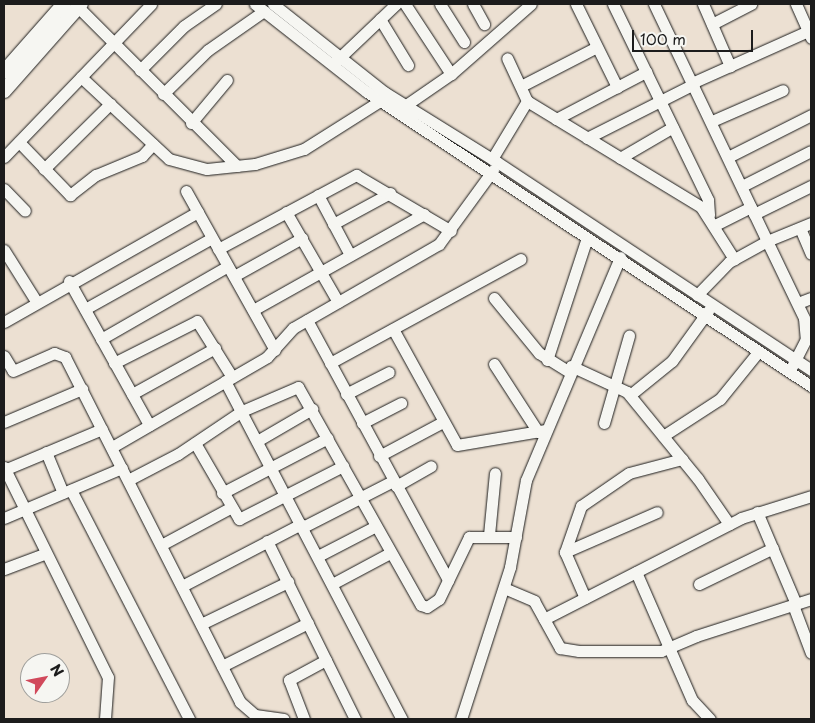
<!DOCTYPE html>
<html>
<head>
<meta charset="utf-8">
<style>
	body { margin:0 }
	#map { position:relative; width:815px; height:723px; overflow:hidden; background:#ece0d2; font-family:"Playpen Sans",sans-serif }
	div>[style] { position:absolute }
	[style*='--x'] { left:calc(var(--x)*1px); top:calc(var(--y)*1px); width:calc(var(--w)*1px); rotate:calc(var(--a)*1deg) }
	.roads { filter:drop-shadow(0 0 1px #1c1c1c) drop-shadow(0 0 1px #1c1c1c) }
	.minor>* { height:11px; margin:-5.5px; padding:0 5.5px; transform-origin:5.5px; border-radius:5.5px; background:#f6f6f2 }
	.major>* { height:14px; margin:-7px; padding:0 7px; transform-origin:7px; border-radius:7px; background:#f6f6f2 }
	span { translate:-50% -50%; white-space:nowrap; text-align:center; line-height:1.15; -webkit-text-stroke:5px #f6f6f2; paint-order:stroke }
	.frame { position:absolute; inset:0; border:5px solid #1c1c1c; pointer-events:none }
	.north { position:absolute; left:20px; top:653px; width:50px; height:50px; box-sizing:border-box; background:#f6f6f2; border:1px solid #9f9f9c; border-radius:50%; rotate:57deg; font-size:14px; font-weight:700; line-height:20px; text-align:center; color:#1c1c1c }
	.north::after { content:''; display:block; margin:auto; width:18px; height:22px; background:#d1495b; clip-path:polygon(50% 0,100% 100%,50% 72%,0 100%) }
	.scale { position:absolute; left:632px; top:30px; width:121px; height:22px; box-sizing:border-box; border:2px solid #1c1c1c; border-top:0; padding-left:6px; font-size:15px; line-height:18px; white-space:nowrap; color:#1c1c1c; -webkit-text-stroke:4px #f6f6f2; paint-order:stroke }
</style>
</head>
<body>
<div id="map">
	<div class="roads">
		<div class="minor">
			<i style="--x:255;--y:4;--w:142;--a:38.2"></i>
			<i style="--x:367;--y:92;--w:533;--a:33.51"></i>
			<i style="--x:273;--y:4;--w:142;--a:38.4"></i>
			<i style="--x:384;--y:92;--w:133;--a:31.8"></i>
			<i style="--x:497;--y:162;--w:377;--a:33.5"></i>
			<i style="--x:405;--y:4;--w:84;--a:56.7"></i>
			<i style="--x:440;--y:4;--w:45;--a:57.7"></i>
			<i style="--x:473;--y:4;--w:23;--a:61"></i>
			<i style="--x:576;--y:4;--w:93;--a:63.7"></i>
			<i style="--x:613;--y:4;--w:218;--a:64.1"></i>
			<i style="--x:708;--y:200;--w:15;--a:86"></i>
			<i style="--x:654;--y:4;--w:263;--a:64.5"></i>
			<i style="--x:767;--y:241;--w:48;--a:-22.2"></i>
			<i style="--x:703;--y:4;--w:68;--a:66.5"></i>
			<i style="--x:796;--y:4;--w:37;--a:66"></i>
			<i style="--x:78;--y:7;--w:225;--a:45"></i>
			<i style="--x:380;--y:19;--w:54;--a:58.7"></i>
			<i style="--x:712;--y:24;--w:44;--a:-27.1"></i>
			<i style="--x:334;--y:63;--w:86;--a:-43.6"></i>
			<i style="--x:140;--y:70;--w:62;--a:-45"></i>
			<i style="--x:184;--y:26;--w:39;--a:-35"></i>
			<i style="--x:81;--y:77;--w:120;--a:43"></i>
			<i style="--x:169;--y:159;--w:39;--a:15"></i>
			<i style="--x:207;--y:169;--w:48;--a:-5.9"></i>
			<i style="--x:255;--y:164;--w:51;--a:-17"></i>
			<i style="--x:304;--y:149;--w:90;--a:-32.3"></i>
			<i style="--x:694;--y:82;--w:125;--a:-24.1"></i>
			<i style="--x:521;--y:86;--w:85;--a:-27.2"></i>
			<i style="--x:163;--y:94;--w:63;--a:-44.4"></i>
			<i style="--x:208;--y:50;--w:68;--a:-34.9"></i>
			<i style="--x:527;--y:101;--w:204;--a:31.3"></i>
			<i style="--x:701;--y:207;--w:62;--a:57.6"></i>
			<i style="--x:406;--y:105;--w:55;--a:-34.6"></i>
			<i style="--x:451;--y:74;--w:106;--a:-41.2"></i>
			<i style="--x:556;--y:119;--w:102;--a:-27.6"></i>
			<i style="--x:712;--y:121;--w:77;--a:-23.6"></i>
			<i style="--x:191;--y:123;--w:56;--a:-50.1"></i>
			<i style="--x:587;--y:138;--w:120;--a:-26.8"></i>
			<i style="--x:19;--y:142;--w:74;--a:46.1"></i>
			<i style="--x:70;--y:195;--w:33;--a:-38"></i>
			<i style="--x:96;--y:175;--w:50;--a:-22.4"></i>
			<i style="--x:142;--y:156;--w:16;--a:-47"></i>
			<i style="--x:4;--y:157;--w:212;--a:-46.1"></i>
			<i style="--x:728;--y:157;--w:93;--a:-26.8"></i>
			<i style="--x:620;--y:158;--w:61;--a:-30.3"></i>
			<i style="--x:492;--y:159;--w:68;--a:-58.9"></i>
			<i style="--x:527;--y:101;--w:47;--a:-114.9"></i>
			<i style="--x:44;--y:169;--w:93;--a:-44.6"></i>
			<i style="--x:742;--y:186;--w:77;--a:-26.9"></i>
			<i style="--x:4;--y:189;--w:30;--a:46"></i>
			<i style="--x:186;--y:191;--w:182;--a:60.8"></i>
			<i style="--x:318;--y:195;--w:68;--a:61.9"></i>
			<i style="--x:286;--y:212;--w:104;--a:60"></i>
			<i style="--x:754;--y:214;--w:64;--a:-26.2"></i>
			<i style="--x:333;--y:224;--w:65;--a:-28.5"></i>
			<i style="--x:715;--y:225;--w:40;--a:-26.6"></i>
			<i style="--x:800;--y:228;--w:28;--a:67"></i>
			<i style="--x:218;--y:249;--w:157;--a:-28.2"></i>
			<i style="--x:356;--y:175;--w:110;--a:30.5"></i>
			<i style="--x:4;--y:250;--w:60;--a:57.9"></i>
			<i style="--x:234;--y:276;--w:78;--a:-29.2"></i>
			<i style="--x:69;--y:281;--w:165;--a:60.9"></i>
			<i style="--x:697;--y:295;--w:46;--a:-45.9"></i>
			<i style="--x:729;--y:262;--w:43;--a:-28.9"></i>
			<i style="--x:767;--y:241;--w:85;--a:64.3"></i>
			<i style="--x:804;--y:318;--w:21;--a:85"></i>
			<i style="--x:806;--y:339;--w:30;--a:117"></i>
			<i style="--x:494;--y:298;--w:71;--a:50.7"></i>
			<i style="--x:539;--y:353;--w:36;--a:32"></i>
			<i style="--x:798;--y:303;--w:14;--a:-21"></i>
			<i style="--x:85;--y:309;--w:145;--a:-29.2"></i>
			<i style="--x:253;--y:310;--w:196;--a:-29.3"></i>
			<i style="--x:307;--y:320;--w:296;--a:61.5"></i>
			<i style="--x:4;--y:322;--w:223;--a:-29.6"></i>
			<i style="--x:393;--y:329;--w:132;--a:61.1"></i>
			<i style="--x:457;--y:445;--w:90;--a:-9.6"></i>
			<i style="--x:101;--y:339;--w:146;--a:-29.9"></i>
			<i style="--x:4;--y:356;--w:17;--a:59"></i>
			<i style="--x:13;--y:371;--w:45;--a:-23.7"></i>
			<i style="--x:54;--y:353;--w:12;--a:20"></i>
			<i style="--x:65;--y:357;--w:387;--a:63.1"></i>
			<i style="--x:240;--y:702;--w:20;--a:41"></i>
			<i style="--x:255;--y:715;--w:29;--a:8"></i>
			<i style="--x:547;--y:360;--w:125;--a:-71.9"></i>
			<i style="--x:114;--y:363;--w:93;--a:-26.8"></i>
			<i style="--x:197;--y:321;--w:66;--a:58"></i>
			<i style="--x:330;--y:363;--w:217;--a:-28.6"></i>
			<i style="--x:494;--y:364;--w:81;--a:57.1"></i>
			<i style="--x:571;--y:366;--w:62;--a:24.9"></i>
			<i style="--x:627;--y:392;--w:112;--a:50.8"></i>
			<i style="--x:698;--y:479;--w:55;--a:55.4"></i>
			<i style="--x:225;--y:381;--w:382;--a:62.4"></i>
			<i style="--x:132;--y:394;--w:95;--a:-29"></i>
			<i style="--x:346;--y:394;--w:48;--a:-27.1"></i>
			<i style="--x:630;--y:395;--w:54;--a:-39"></i>
			<i style="--x:672;--y:361;--w:62;--a:-54.2"></i>
			<i style="--x:4;--y:422;--w:85;--a:-22.9"></i>
			<i style="--x:362;--y:423;--w:44;--a:-27.1"></i>
			<i style="--x:604;--y:423;--w:91;--a:-74"></i>
			<i style="--x:663;--y:436;--w:68;--a:-33"></i>
			<i style="--x:720;--y:399;--w:60;--a:-51"></i>
			<i style="--x:257;--y:441;--w:64;--a:-30.2"></i>
			<i style="--x:195;--y:443;--w:88;--a:59.9"></i>
			<i style="--x:239;--y:519;--w:117;--a:-27"></i>
			<i style="--x:112;--y:447;--w:179;--a:-30.1"></i>
			<i style="--x:267;--y:357;--w:39;--a:-48"></i>
			<i style="--x:293;--y:328;--w:168;--a:-29.9"></i>
			<i style="--x:439;--y:244;--w:92;--a:-53.9"></i>
			<i style="--x:46;--y:452;--w:44;--a:67.5"></i>
			<i style="--x:379;--y:456;--w:72;--a:-28"></i>
			<i style="--x:4;--y:467;--w:234;--a:63.7"></i>
			<i style="--x:108;--y:677;--w:42;--a:94.1"></i>
			<i style="--x:4;--y:470;--w:106;--a:-22.7"></i>
			<i style="--x:128;--y:480;--w:56;--a:-27.5"></i>
			<i style="--x:178;--y:454;--w:77;--a:-33.9"></i>
			<i style="--x:242;--y:411;--w:61;--a:-23.2"></i>
			<i style="--x:298;--y:387;--w:250;--a:60.6"></i>
			<i style="--x:421;--y:605;--w:6;--a:18"></i>
			<i style="--x:427;--y:607;--w:14;--a:-34"></i>
			<i style="--x:439;--y:599;--w:69;--a:-64.2"></i>
			<i style="--x:469;--y:537;--w:47;--a:0"></i>
			<i style="--x:396;--y:486;--w:40;--a:-29.7"></i>
			<i style="--x:71;--y:490;--w:258;--a:62.7"></i>
			<i style="--x:222;--y:493;--w:119;--a:-27.4"></i>
			<i style="--x:757;--y:512;--w:100;--a:67"></i>
			<i style="--x:4;--y:518;--w:128;--a:-23"></i>
			<i style="--x:303;--y:527;--w:101;--a:-27.1"></i>
			<i style="--x:489;--y:535;--w:62;--a:-84.5"></i>
			<i style="--x:267;--y:541;--w:199;--a:63.7"></i>
			<i style="--x:161;--y:545;--w:78;--a:-28.2"></i>
			<i style="--x:565;--y:552;--w:100;--a:-23.5"></i>
			<i style="--x:318;--y:556;--w:65;--a:-27.3"></i>
			<i style="--x:4;--y:569;--w:43;--a:-20.6"></i>
			<i style="--x:636;--y:572;--w:140;--a:66.4"></i>
			<i style="--x:692;--y:700;--w:26;--a:47"></i>
			<i style="--x:332;--y:584;--w:66;--a:-28.1"></i>
			<i style="--x:699;--y:584;--w:82;--a:-25.9"></i>
			<i style="--x:182;--y:586;--w:134;--a:-27.5"></i>
			<i style="--x:504;--y:588;--w:33;--a:23"></i>
			<i style="--x:534;--y:601;--w:54;--a:61"></i>
			<i style="--x:560;--y:648;--w:19;--a:9"></i>
			<i style="--x:579;--y:651;--w:82;--a:0"></i>
			<i style="--x:661;--y:651;--w:38;--a:-23"></i>
			<i style="--x:696;--y:636;--w:121;--a:-17.8"></i>
			<i style="--x:585;--y:598;--w:50;--a:-113.5"></i>
			<i style="--x:565;--y:552;--w:49;--a:-70.8"></i>
			<i style="--x:581;--y:506;--w:58;--a:-34.5"></i>
			<i style="--x:629;--y:473;--w:55;--a:-14.8"></i>
			<i style="--x:793;--y:605;--w:51;--a:69.4"></i>
			<i style="--x:544;--y:619;--w:221;--a:-27.1"></i>
			<i style="--x:741;--y:518;--w:73;--a:-17.4"></i>
			<i style="--x:201;--y:624;--w:97;--a:-25.8"></i>
			<i style="--x:222;--y:666;--w:96;--a:-26.6"></i>
			<i style="--x:304;--y:719;--w:42;--a:-111"></i>
			<i style="--x:289;--y:680;--w:42;--a:-28.4"></i>
			<i style="--x:461;--y:719;--w:160;--a:-72.1"></i>
			<i style="--x:510;--y:567;--w:88;--a:-79.6"></i>
			<i style="--x:526;--y:480;--w:242;--a:-67.1"></i>
		</div>
		<div class="major">
			<i style="--x:4;--y:72;--w:91;--a:-48.6"></i>
			<i style="--x:4;--y:91;--w:116;--a:-48.5"></i>
		</div>
	</div>
	<div class="frame"></div>
	<div class="north">N</div>
	<div class="scale">100 m</div>
</div>
</body>
</html>
